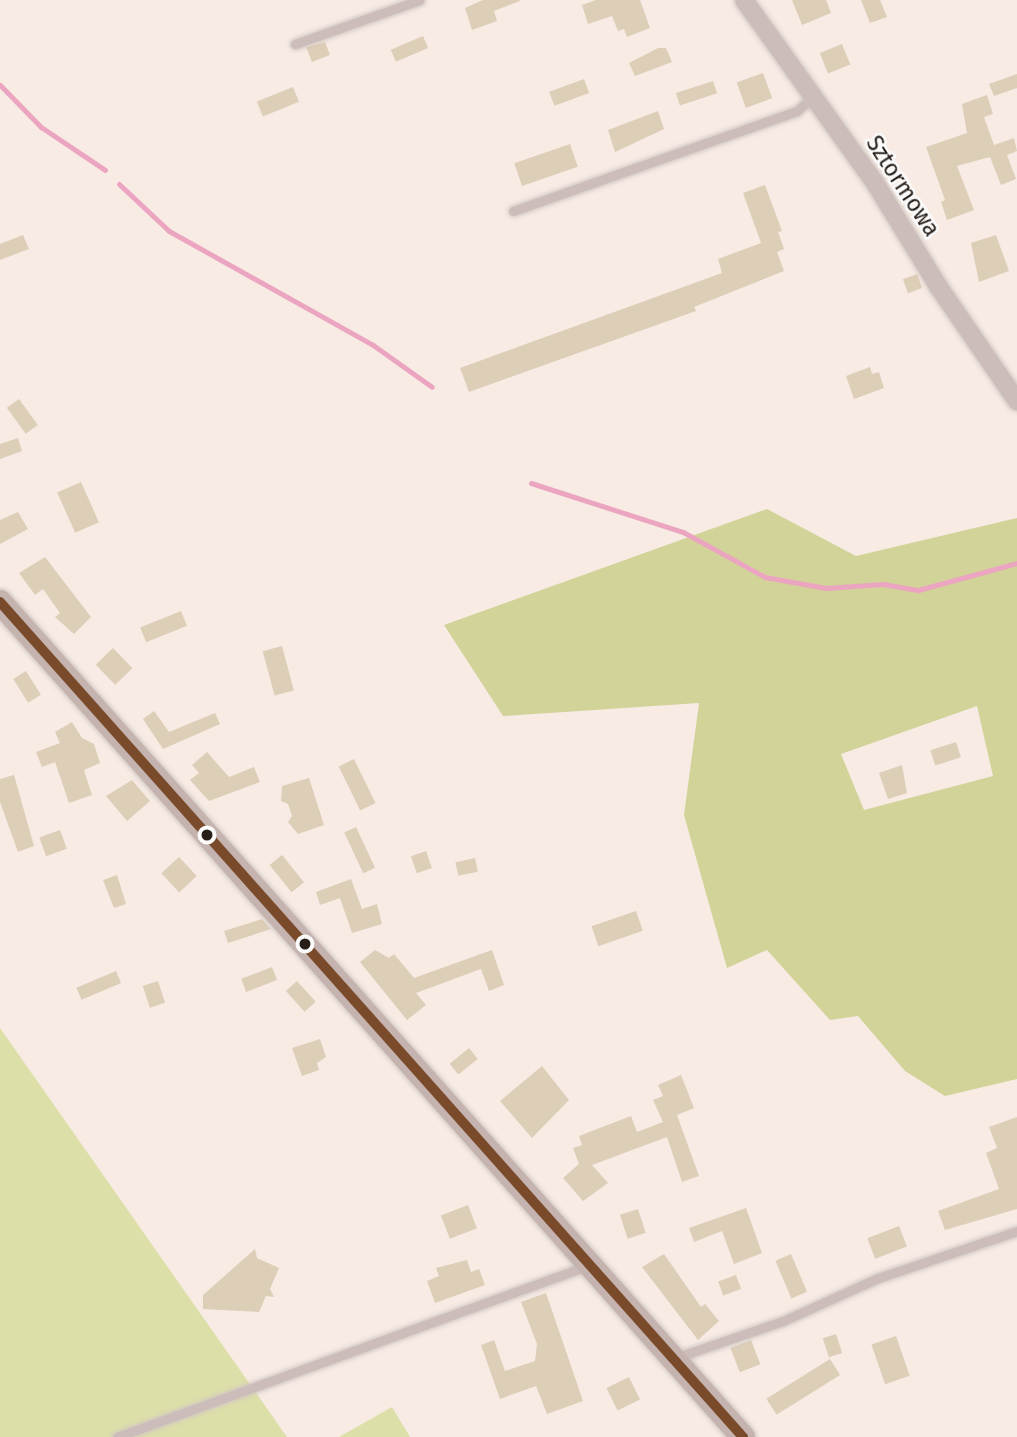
<!DOCTYPE html>
<html>
<head>
<meta charset="utf-8">
<style>
	body { margin:0 }
	#map { position:relative; width:1017px; height:1437px; overflow:hidden; background:#f7ebe4; font-family:"Fira Sans",sans-serif }
	div>[style] { position:absolute }
	[style*='--x'] { left:calc(var(--x)*1px); top:calc(var(--y)*1px); width:calc(var(--w)*1px); rotate:calc(var(--a)*1deg) }
	.green>* { inset:0; background:#dddfa9 }
	.forest>* { inset:0; background:#d2d399 }
	.stream>* { height:5px; margin:-2.5px; padding:0 2.5px; transform-origin:2.5px; border-radius:2.5px; background:#eba5c0 }
	.building>* { inset:0; background:#ddceb8; transform-origin:0 0 }
	.roads { filter:drop-shadow(0 0 2px #d0c7c1) drop-shadow(0 0 2px #d0c7c1) }
	.lane>* { height:9px; margin:-4.5px; padding:0 4.5px; transform-origin:4.5px; border-radius:4.5px; background:#ccbdbb }
	.street>* { height:18px; margin:-9px; padding:0 9px; transform-origin:9px; border-radius:9px; background:#ccbdbb }
	.secondary>* { height:24px; margin:-12px; padding:0 12px; transform-origin:12px; border-radius:12px; background:#c5b3b0 }
	.bus-1>* { height:10px; margin:-5px; padding:0 5px; transform-origin:5px; border-radius:5px; background:#7a4b2a }
	.dots>* { width:19px; height:19px; translate:-50% -50%; box-sizing:border-box; border:4px solid #fbfbfb; border-radius:50% }
	span { translate:-50% -50%; white-space:nowrap; text-align:center; line-height:1.15; -webkit-text-stroke:5px #fbfbfb; paint-order:stroke }
	.street-label { font-size:23px; color:#271e18 }
</style>
</head>
<body>
<div id="map">
	<div class="green">
		<i style="clip-path:polygon(0 1028px,287px 1437px,0 1437px)"></i>
		<i style="clip-path:polygon(392px 1407px,410px 1437px,339px 1437px)"></i>
	</div>
	<div class="forest">
		<i style="clip-path:polygon(evenodd,767px 509px,856px 556px,1017px 518px,1017px 1079px,945px 1096px,905px 1071px,858px 1016px,830px 1020px,767px 950px,727px 968px,684px 815px,699px 703px,503px 716px,444px 625px,767px 509px,977px 706px,993px 776px,864px 810px,841px 754px,977px 706px)"></i>
	</div>
	<div class="stream">
		<i style="--x:0;--y:85;--w:59;--a:45.7"></i>
		<i style="--x:41;--y:127;--w:77;--a:33.9"></i>
		<i style="--x:119;--y:184;--w:69;--a:43.2"></i>
		<i style="--x:169;--y:231;--w:234;--a:29.2"></i>
		<i style="--x:373;--y:345;--w:72;--a:35.4"></i>
		<i style="--x:531;--y:483;--w:160;--a:17.9"></i>
		<i style="--x:683;--y:532;--w:94;--a:28.8"></i>
		<i style="--x:765;--y:577;--w:62;--a:10.2"></i>
		<i style="--x:826;--y:588;--w:57;--a:-4"></i>
		<i style="--x:883;--y:584;--w:36;--a:10"></i>
		<i style="--x:918;--y:590;--w:103;--a:-15.3"></i>
	</div>
	<div class="building">
		<i style="clip-path:polygon(483px 0,519px 0,520px 1px,494px 11px,497px 21px,472px 30px,465px 8px)"></i>
		<i style="clip-path:polygon(596px 0,640px 0,650px 28px,627px 37px,624px 29px,618px 31px,612px 16px,588px 24px,582px 5px)"></i>
		<i style="clip-path:polygon(792px 0,826px 0,831px 13px,802px 25px)"></i>
		<i style="clip-path:polygon(861px 0,880px 0,887px 17px,870px 23px)"></i>
		<i style="left:423px;top:36px;width:13px;height:35px;rotate:67deg"></i>
		<i style="clip-path:polygon(325px 42px,330px 55px,312px 62px,306px 47px)"></i>
		<i style="left:842px;top:44px;width:22px;height:24px;rotate:68deg"></i>
		<i style="clip-path:polygon(658px 48px,666px 48px,672px 62px,635px 76px,629px 63px)"></i>
		<i style="left:763px;top:73px;width:27px;height:28px;rotate:70deg"></i>
		<i style="clip-path:polygon(1017px 74px,1017px 88px,994px 96px,989px 84px)"></i>
		<i style="left:584px;top:79px;width:15px;height:37px;rotate:70deg"></i>
		<i style="left:713px;top:81px;width:13px;height:39px;rotate:72deg"></i>
		<i style="left:293px;top:87px;width:16px;height:39px;rotate:68deg"></i>
		<i style="clip-path:polygon(987px 95px,993px 114px,984px 117px,994px 145px,1014px 138px,1017px 151px,1007px 155px,1016px 179px,1001px 185px,990px 157px,957px 166px,974px 210px,947px 220px,941px 202px,945px 200px,926px 147px,967px 133px,962px 104px)"></i>
		<i style="clip-path:polygon(658px 111px,664px 129px,615px 152px,608px 130px)"></i>
		<i style="left:570px;top:144px;width:24px;height:59px;rotate:71deg"></i>
		<i style="clip-path:polygon(765px 185px,782px 231px,778px 232px,784px 249px,777px 252px,784px 271px,694px 307px,696px 311px,469px 392px,460px 368px,722px 273px,718px 259px,761px 243px,743px 193px)"></i>
		<i style="clip-path:polygon(23px 235px,29px 249px,0 260px,0 244px)"></i>
		<i style="clip-path:polygon(996px 235px,1009px 271px,979px 282px,971px 243px)"></i>
		<i style="left:917px;top:274px;width:15px;height:15px;rotate:70deg"></i>
		<i style="clip-path:polygon(870px 367px,872px 374px,879px 372px,884px 388px,854px 399px,846px 376px)"></i>
		<i style="left:19px;top:399px;width:32px;height:15px;rotate:54deg"></i>
		<i style="clip-path:polygon(18px 438px,22px 451px,0 459px,0 444px)"></i>
		<i style="left:81px;top:482px;width:44px;height:26px;rotate:66deg"></i>
		<i style="clip-path:polygon(18px 512px,28px 529px,0 544px,0 520px)"></i>
		<i style="clip-path:polygon(45px 557px,91px 617px,74px 634px,55px 617px,60px 613px,43px 589px,35px 595px,19px 573px)"></i>
		<i style="left:181px;top:611px;width:16px;height:44px;rotate:68deg"></i>
		<i style="left:282px;top:646px;width:46px;height:20px;rotate:75deg"></i>
		<i style="left:113px;top:648px;width:28px;height:24px;rotate:46deg"></i>
		<i style="left:26px;top:671px;width:28px;height:15px;rotate:58deg"></i>
		<i style="clip-path:polygon(154px 711px,169px 732px,215px 713px,220px 724px,163px 749px,143px 719px)"></i>
		<i style="clip-path:polygon(72px 722px,82px 738px,94px 744px,100px 763px,84px 770px,92px 795px,69px 803px,55px 762px,42px 767px,36px 752px,60px 743px,55px 732px)"></i>
		<i style="left:956px;top:742px;width:16px;height:27px;rotate:72deg"></i>
		<i style="clip-path:polygon(207px 752px,229px 777px,254px 767px,260px 782px,209px 801px,190px 780px,199px 773px,192px 765px)"></i>
		<i style="left:354px;top:759px;width:49px;height:17px;rotate:64deg"></i>
		<i style="clip-path:polygon(902px 765px,907px 793px,888px 799px,879px 773px)"></i>
		<i style="clip-path:polygon(14px 775px,34px 846px,18px 852px,0 802px,0 779px)"></i>
		<i style="clip-path:polygon(309px 778px,324px 825px,298px 834px,288px 822px,292px 816px,288px 804px,281px 801px,282px 786px)"></i>
		<i style="clip-path:polygon(132px 780px,150px 801px,127px 821px,106px 796px)"></i>
		<i style="left:356px;top:827px;width:45px;height:13px;rotate:65deg"></i>
		<i style="left:60px;top:830px;width:20px;height:22px;rotate:70deg"></i>
		<i style="left:426px;top:851px;width:18px;height:16px;rotate:71deg"></i>
		<i style="left:282px;top:855px;width:35px;height:16px;rotate:51deg"></i>
		<i style="left:179px;top:857px;width:26px;height:24px;rotate:47deg"></i>
		<i style="left:475px;top:858px;width:14px;height:20px;rotate:78deg"></i>
		<i style="clip-path:polygon(117px 875px,126px 904px,114px 908px,103px 880px)"></i>
		<i style="clip-path:polygon(351px 879px,362px 909px,377px 904px,382px 924px,352px 933px,340px 898px,320px 905px,316px 892px)"></i>
		<i style="left:636px;top:911px;width:21px;height:47px;rotate:71deg"></i>
		<i style="clip-path:polygon(262px 919px,271px 929px,228px 943px,224px 931px)"></i>
		<i style="clip-path:polygon(375px 950px,389px 958px,394px 954px,414px 978px,492px 950px,504px 985px,489px 991px,481px 969px,416px 993px,426px 1005px,407px 1020px,360px 962px)"></i>
		<i style="left:272px;top:967px;width:14px;height:33px;rotate:69deg"></i>
		<i style="left:116px;top:971px;width:13px;height:43px;rotate:67deg"></i>
		<i style="left:158px;top:981px;width:23px;height:16px;rotate:72deg"></i>
		<i style="left:297px;top:981px;width:28px;height:15px;rotate:48deg"></i>
		<i style="clip-path:polygon(320px 1039px,326px 1057px,317px 1063px,319px 1070px,302px 1076px,292px 1048px)"></i>
		<i style="left:469px;top:1048px;width:14px;height:25px;rotate:51deg"></i>
		<i style="clip-path:polygon(542px 1066px,569px 1100px,532px 1138px,500px 1101px)"></i>
		<i style="clip-path:polygon(681px 1075px,694px 1108px,677px 1115px,699px 1176px,682px 1182px,667px 1137px,592px 1165px,608px 1183px,583px 1201px,563px 1178px,579px 1164px,573px 1148px,582px 1145px,579px 1136px,631px 1116px,637px 1132px,663px 1122px,653px 1100px,663px 1096px,658px 1085px)"></i>
		<i style="clip-path:polygon(1017px 1117px,1017px 1209px,945px 1230px,938px 1211px,999px 1189px,986px 1153px,997px 1148px,989px 1127px)"></i>
		<i style="left:468px;top:1205px;width:25px;height:29px;rotate:69deg"></i>
		<i style="clip-path:polygon(746px 1208px,762px 1253px,734px 1264px,722px 1231px,694px 1242px,689px 1228px)"></i>
		<i style="left:638px;top:1209px;width:25px;height:19px;rotate:72deg"></i>
		<i style="left:899px;top:1226px;width:22px;height:34px;rotate:69deg"></i>
		<i style="clip-path:polygon(255px 1249px,257px 1258px,279px 1268px,270px 1289px,274px 1297px,266px 1296px,259px 1312px,203px 1309px,203px 1295px)"></i>
		<i style="clip-path:polygon(664px 1254px,701px 1307px,705px 1304px,719px 1321px,698px 1340px,642px 1267px)"></i>
		<i style="left:791px;top:1254px;width:41px;height:17px;rotate:67deg"></i>
		<i style="clip-path:polygon(467px 1260px,471px 1272px,479px 1269px,485px 1285px,435px 1303px,427px 1281px,439px 1276px,436px 1268px)"></i>
		<i style="left:736px;top:1275px;width:15px;height:19px;rotate:70deg"></i>
		<i style="clip-path:polygon(546px 1293px,583px 1401px,547px 1414px,536px 1386px,500px 1399px,481px 1345px,494px 1340px,505px 1371px,535px 1361px,537px 1344px,521px 1302px)"></i>
		<i style="left:836px;top:1334px;width:20px;height:14px;rotate:72deg"></i>
		<i style="left:896px;top:1336px;width:42px;height:26px;rotate:71deg"></i>
		<i style="left:751px;top:1340px;width:26px;height:22px;rotate:69deg"></i>
		<i style="left:830px;top:1359px;width:19px;height:75px;rotate:58deg"></i>
		<i style="left:629px;top:1377px;width:25px;height:25px;rotate:64deg"></i>
	</div>
	<div class="roads">
		<div class="lane">
			<i style="--x:295;--y:44;--w:132;--a:-19.5"></i>
			<i style="--x:513;--y:211;--w:301;--a:-19.4"></i>
			<i style="--x:797;--y:111;--w:22;--a:-43"></i>
			<i style="--x:675;--y:1358;--w:114;--a:-18.9"></i>
			<i style="--x:783;--y:1321;--w:104;--a:-24.4"></i>
			<i style="--x:878;--y:1278;--w:147;--a:-18.7"></i>
			<i style="--x:117;--y:1437;--w:499;--a:-20"></i>
		</div>
		<div class="street">
			<i style="--x:744;--y:0;--w:225;--a:54.4"></i>
			<i style="--x:875;--y:183;--w:121;--a:58.5"></i>
			<i style="--x:938;--y:286;--w:140;--a:55.5"></i>
		</div>
		<div class="secondary">
			<i style="--x:0;--y:602;--w:1118;--a:48.34"></i>
		</div>
	</div>
	<div class="bus-1">
		<i style="--x:0;--y:602;--w:1118;--a:48.34"></i>
	</div>
	<div class="dots">
		<i style="left:207px;top:835px;background:#271e18"></i>
		<i style="left:305px;top:944px;background:#271e18"></i>
	</div>
	<div class="street-label">
		<span style="left:903px;top:186px;rotate:57deg">Sztormowa</span>
	</div>
</div>
</body>
</html>
